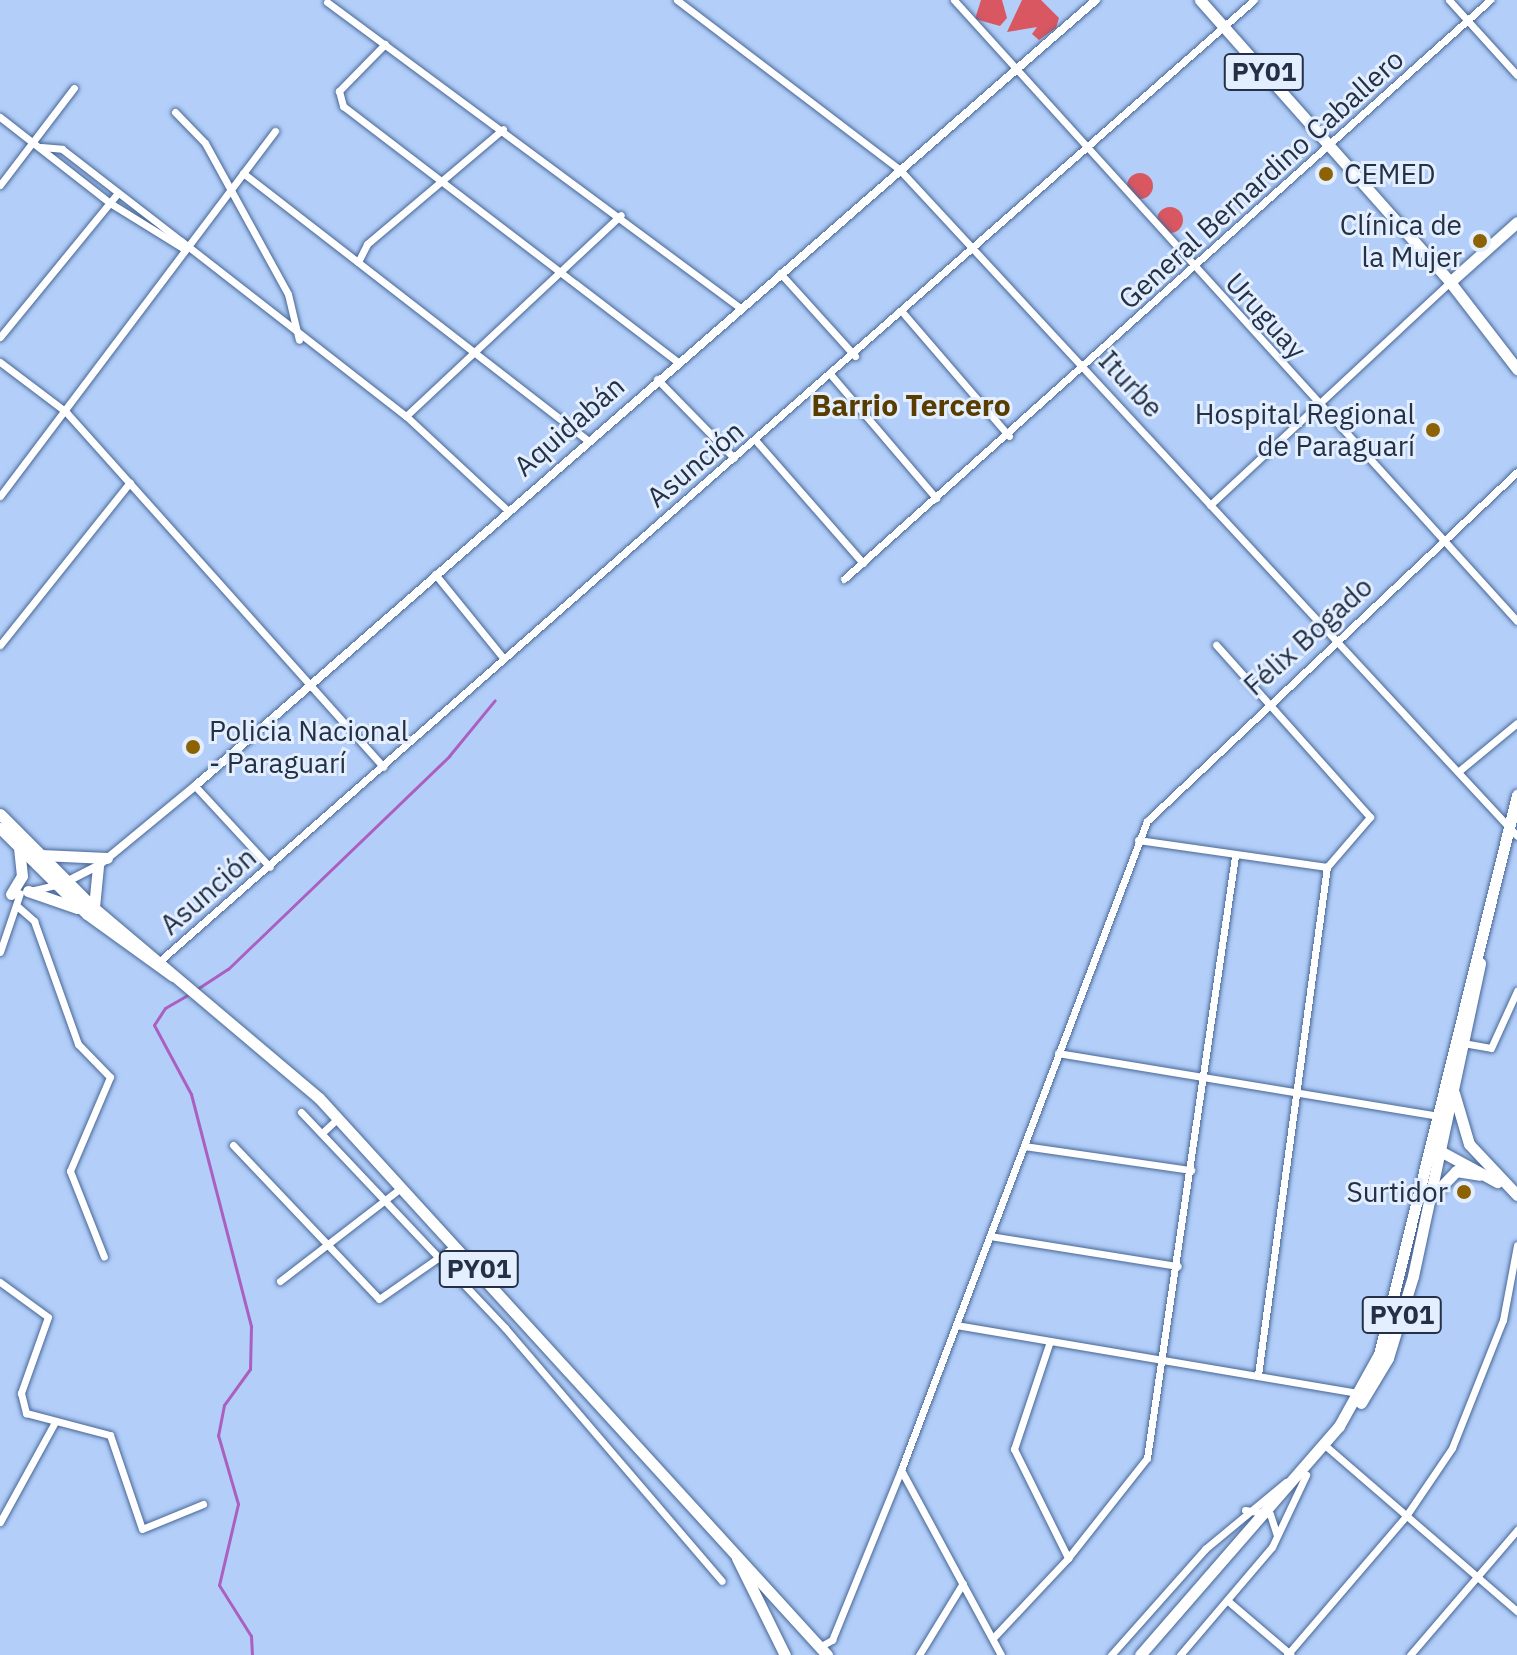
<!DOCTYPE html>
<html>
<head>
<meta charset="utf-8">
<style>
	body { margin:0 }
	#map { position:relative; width:1517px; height:1655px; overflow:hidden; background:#b2cef9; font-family:"IBM Plex Sans",sans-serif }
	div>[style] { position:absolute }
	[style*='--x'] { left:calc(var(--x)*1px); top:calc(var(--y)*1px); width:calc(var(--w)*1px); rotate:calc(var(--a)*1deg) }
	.forest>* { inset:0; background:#d85761 }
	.round { border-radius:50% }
	.stream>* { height:3px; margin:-1.5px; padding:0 1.5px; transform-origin:1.5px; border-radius:1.5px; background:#ab5fc0 }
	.roads { filter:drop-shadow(0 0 2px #486796) drop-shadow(0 0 2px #486796) }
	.minor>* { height:7px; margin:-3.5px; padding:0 3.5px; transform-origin:3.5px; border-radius:3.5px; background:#fff }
	.tertiary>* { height:8px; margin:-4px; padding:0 4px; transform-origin:4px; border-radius:4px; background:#fff }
	.primary>* { height:11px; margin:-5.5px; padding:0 5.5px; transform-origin:5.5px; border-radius:5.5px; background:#fff }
	.trunk>* { height:11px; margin:-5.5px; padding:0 5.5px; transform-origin:5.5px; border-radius:5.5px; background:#fff }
	.dots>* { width:22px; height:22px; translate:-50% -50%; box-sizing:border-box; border:4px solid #e3eeff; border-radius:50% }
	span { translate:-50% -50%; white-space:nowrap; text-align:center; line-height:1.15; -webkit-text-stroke:6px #e3eeff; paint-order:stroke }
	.shield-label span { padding:2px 6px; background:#e3eeff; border:2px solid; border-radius:6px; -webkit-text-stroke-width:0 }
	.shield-label { font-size:26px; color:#233045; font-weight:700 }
	.poi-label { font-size:28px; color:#233045 }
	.left { translate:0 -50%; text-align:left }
	.right { translate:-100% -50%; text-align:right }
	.street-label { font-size:28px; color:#233045 }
	.neighbourhood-label { font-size:30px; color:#583c00; font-weight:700 }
</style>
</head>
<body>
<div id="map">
	<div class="forest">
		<i style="clip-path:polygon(981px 0,1002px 0,1007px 18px,1000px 26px,975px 19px)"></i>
		<i style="clip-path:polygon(1022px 0,1041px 0,1059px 18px,1056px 28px,1039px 40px,1032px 34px,1037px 27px,1007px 32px)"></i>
		<i class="round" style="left:1127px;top:173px;width:26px;height:26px"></i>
		<i class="round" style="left:1157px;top:207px;width:26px;height:26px"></i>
	</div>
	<div class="stream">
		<i style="--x:197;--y:989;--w:37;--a:-33"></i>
		<i style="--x:228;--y:969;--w:307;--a:-43.9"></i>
		<i style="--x:449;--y:756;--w:72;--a:-50.6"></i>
		<i style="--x:191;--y:993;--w:30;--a:150"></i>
		<i style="--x:165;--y:1008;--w:20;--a:123"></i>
		<i style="--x:154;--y:1025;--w:78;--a:61.8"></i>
		<i style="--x:191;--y:1094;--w:240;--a:75.5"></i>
		<i style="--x:251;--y:1326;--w:43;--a:91.3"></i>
		<i style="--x:250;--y:1369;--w:44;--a:125.8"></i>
		<i style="--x:224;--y:1405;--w:31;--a:101"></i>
		<i style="--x:218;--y:1435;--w:72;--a:73.8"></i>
		<i style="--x:238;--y:1504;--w:83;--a:103.2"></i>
		<i style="--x:219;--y:1585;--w:60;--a:57.9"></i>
		<i style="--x:251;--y:1636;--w:19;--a:87"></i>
	</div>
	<div class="roads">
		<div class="minor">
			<i style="--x:677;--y:0;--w:279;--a:37.3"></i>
			<i style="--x:899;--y:169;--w:909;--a:47.18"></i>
			<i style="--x:954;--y:0;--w:838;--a:47.8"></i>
			<i style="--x:1449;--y:0;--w:101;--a:47.8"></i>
			<i style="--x:327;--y:2;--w:513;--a:36.51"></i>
			<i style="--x:385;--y:44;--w:66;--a:134.4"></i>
			<i style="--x:339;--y:91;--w:16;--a:75"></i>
			<i style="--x:343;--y:106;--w:420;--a:37.4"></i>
			<i style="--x:175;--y:112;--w:43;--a:45.9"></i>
			<i style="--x:205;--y:143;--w:172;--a:61.2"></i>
			<i style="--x:288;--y:294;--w:47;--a:76.6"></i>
			<i style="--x:0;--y:117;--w:140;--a:38"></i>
			<i style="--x:110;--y:203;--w:86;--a:31.7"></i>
			<i style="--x:41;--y:147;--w:21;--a:5"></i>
			<i style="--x:62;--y:149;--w:150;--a:37.7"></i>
			<i style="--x:181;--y:241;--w:285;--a:37.9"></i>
			<i style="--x:406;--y:416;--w:137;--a:42.9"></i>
			<i style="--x:243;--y:173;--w:435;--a:37.8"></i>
			<i style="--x:0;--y:185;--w:122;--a:-52.7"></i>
			<i style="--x:358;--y:262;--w:20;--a:-63"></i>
			<i style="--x:367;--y:244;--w:178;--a:-40.2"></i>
			<i style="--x:780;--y:273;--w:112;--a:47.9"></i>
			<i style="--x:904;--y:314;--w:161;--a:49.3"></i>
			<i style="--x:0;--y:337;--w:186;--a:-50.7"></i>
			<i style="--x:0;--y:362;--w:83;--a:37.1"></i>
			<i style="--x:66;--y:412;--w:476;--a:48.2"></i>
			<i style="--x:831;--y:375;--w:162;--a:49.5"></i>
			<i style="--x:657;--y:379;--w:110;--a:45.7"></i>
			<i style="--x:406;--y:416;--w:294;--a:-43.1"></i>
			<i style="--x:757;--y:442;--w:161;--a:48.8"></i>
			<i style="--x:0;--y:496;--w:457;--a:-53"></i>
			<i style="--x:1210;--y:505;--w:328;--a:-42.9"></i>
			<i style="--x:435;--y:574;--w:109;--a:50.9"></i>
			<i style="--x:844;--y:579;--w:868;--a:-41.87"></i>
			<i style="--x:0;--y:645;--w:208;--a:-51.4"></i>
			<i style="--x:1459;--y:771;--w:75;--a:-39.6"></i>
			<i style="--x:195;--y:786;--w:110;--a:47.2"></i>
			<i style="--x:1138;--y:840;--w:191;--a:8.1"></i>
			<i style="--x:1327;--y:867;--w:66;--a:-49.3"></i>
			<i style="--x:1370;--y:817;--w:231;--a:-131.8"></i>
			<i style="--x:30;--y:891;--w:28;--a:-13"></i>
			<i style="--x:17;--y:906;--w:23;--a:41"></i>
			<i style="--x:34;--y:921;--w:131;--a:70.3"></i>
			<i style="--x:78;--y:1044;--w:46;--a:45.9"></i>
			<i style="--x:110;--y:1077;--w:102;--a:113.1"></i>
			<i style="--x:70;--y:1171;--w:92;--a:68.4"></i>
			<i style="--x:0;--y:952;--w:62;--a:-71.3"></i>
			<i style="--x:162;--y:959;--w:1453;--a:-41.29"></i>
			<i style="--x:1463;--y:1043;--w:28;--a:10"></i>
			<i style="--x:1491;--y:1048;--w:63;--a:-65.5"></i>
			<i style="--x:1058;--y:1053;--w:384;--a:9.4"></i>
			<i style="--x:301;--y:1112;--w:297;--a:46.6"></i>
			<i style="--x:505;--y:1328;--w:333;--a:49.4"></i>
			<i style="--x:322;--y:1133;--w:22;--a:-43"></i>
			<i style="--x:233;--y:1145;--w:212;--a:46.5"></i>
			<i style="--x:379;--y:1299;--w:93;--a:-34.9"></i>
			<i style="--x:1024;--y:1146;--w:169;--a:8.2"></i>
			<i style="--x:990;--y:1236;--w:190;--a:9.1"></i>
			<i style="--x:280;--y:1281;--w:154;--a:-37.6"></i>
			<i style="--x:0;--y:1282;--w:59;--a:36.1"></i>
			<i style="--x:48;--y:1317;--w:81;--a:109.6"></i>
			<i style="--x:21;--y:1393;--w:21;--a:76"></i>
			<i style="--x:26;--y:1413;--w:87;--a:14.7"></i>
			<i style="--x:110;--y:1435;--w:99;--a:71.2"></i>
			<i style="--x:142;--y:1529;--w:66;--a:-22.3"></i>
			<i style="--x:956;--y:1325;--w:409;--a:9.6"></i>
			<i style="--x:1050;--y:1341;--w:114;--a:108.4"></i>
			<i style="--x:1014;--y:1449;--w:122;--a:63.6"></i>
			<i style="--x:1068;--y:1558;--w:127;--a:-51.7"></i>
			<i style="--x:1147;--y:1458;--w:608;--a:-81.68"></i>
			<i style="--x:1258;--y:1375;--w:513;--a:-82.27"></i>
			<i style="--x:1328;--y:1448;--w:250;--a:40.8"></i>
			<i style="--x:901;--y:1470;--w:210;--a:61.6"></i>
			<i style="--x:1245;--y:1510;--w:25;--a:9"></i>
			<i style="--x:1270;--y:1514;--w:22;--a:72"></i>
			<i style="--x:0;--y:1522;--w:114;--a:-61.2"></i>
			<i style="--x:1228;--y:1601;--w:82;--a:40.5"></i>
			<i style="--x:993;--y:1638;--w:110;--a:-46.8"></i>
			<i style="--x:821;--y:1646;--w:13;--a:-29"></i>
			<i style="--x:832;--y:1640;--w:183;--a:-67.9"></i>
			<i style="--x:901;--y:1470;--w:694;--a:-69.24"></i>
			<i style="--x:1147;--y:821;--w:509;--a:-43.33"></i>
			<i style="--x:919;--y:1655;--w:84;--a:-58.6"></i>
			<i style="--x:1111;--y:1655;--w:142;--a:-48.4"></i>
			<i style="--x:1205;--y:1549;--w:105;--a:-39.6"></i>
			<i style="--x:1180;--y:1655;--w:142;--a:-49.6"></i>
			<i style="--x:1272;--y:1547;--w:80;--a:-64.7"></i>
			<i style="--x:1287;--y:1655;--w:183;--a:-49.4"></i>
			<i style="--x:1406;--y:1516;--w:82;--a:-55.9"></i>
			<i style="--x:1452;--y:1448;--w:138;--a:-68.3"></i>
			<i style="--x:1503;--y:1320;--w:76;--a:-79.4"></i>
			<i style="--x:1410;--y:1655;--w:165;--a:-49.4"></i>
		</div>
		<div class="tertiary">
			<i style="--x:64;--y:883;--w:38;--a:-27"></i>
			<i style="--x:98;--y:866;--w:126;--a:-39.5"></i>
			<i style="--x:195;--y:786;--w:1196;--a:-41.1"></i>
		</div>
		<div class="primary">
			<i style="--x:1450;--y:282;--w:90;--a:-41.8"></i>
		</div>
		<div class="trunk">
			<i style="--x:1200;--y:0;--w:377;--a:48.4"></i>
			<i style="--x:1450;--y:282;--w:110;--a:52.4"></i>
			<i style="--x:0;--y:814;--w:133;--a:45"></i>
			<i style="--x:94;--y:908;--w:294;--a:40.2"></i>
			<i style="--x:319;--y:1098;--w:754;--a:47.63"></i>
			<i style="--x:0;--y:828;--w:122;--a:44.7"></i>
			<i style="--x:87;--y:914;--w:106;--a:35.8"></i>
			<i style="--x:41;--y:855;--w:66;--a:2.6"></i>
			<i style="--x:28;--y:891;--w:52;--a:19.1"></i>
			<i style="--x:11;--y:894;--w:21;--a:-59"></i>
			<i style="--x:22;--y:876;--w:27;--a:-96"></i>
			<i style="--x:94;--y:907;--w:41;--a:-84.4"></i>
			<i style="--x:1454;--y:1093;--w:53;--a:73.6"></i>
			<i style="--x:1469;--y:1144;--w:70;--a:46.7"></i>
			<i style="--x:1442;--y:1152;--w:63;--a:28.6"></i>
			<i style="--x:1436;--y:1192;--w:29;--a:-46"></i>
			<i style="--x:1456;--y:1171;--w:24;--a:9"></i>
			<i style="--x:1361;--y:1403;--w:52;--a:-59"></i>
			<i style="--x:1388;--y:1358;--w:86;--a:-73"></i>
			<i style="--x:1413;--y:1276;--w:320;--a:-77.9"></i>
			<i style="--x:737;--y:1558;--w:108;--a:63.7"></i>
			<i style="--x:1140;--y:1655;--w:303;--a:-49"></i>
			<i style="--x:1339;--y:1426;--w:82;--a:-60.9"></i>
			<i style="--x:1379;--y:1354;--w:576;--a:-76.13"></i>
		</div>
	</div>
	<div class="dots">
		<i style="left:1326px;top:174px;background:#8c6204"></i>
		<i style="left:1480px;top:241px;background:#8c6204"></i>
		<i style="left:1433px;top:430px;background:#8c6204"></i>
		<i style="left:193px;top:747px;background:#8c6204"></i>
		<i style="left:1464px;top:1192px;background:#8c6204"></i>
	</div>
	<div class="shield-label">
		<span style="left:1264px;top:72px">PY01</span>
		<span style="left:479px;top:1269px">PY01</span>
		<span style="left:1402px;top:1315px">PY01</span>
	</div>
	<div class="poi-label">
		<span class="left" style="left:1344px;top:174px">CEMED</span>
		<span class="right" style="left:1462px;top:241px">Clínica de<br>la Mujer</span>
		<span class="right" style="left:1415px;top:430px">Hospital Regional<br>de Paraguarí</span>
		<span class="left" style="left:209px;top:747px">Policia Nacional<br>- Paraguarí</span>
		<span class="right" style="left:1448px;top:1192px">Surtidor</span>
	</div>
	<div class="street-label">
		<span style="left:1261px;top:179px;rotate:-42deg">General Bernardino Caballero</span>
		<span style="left:1266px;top:316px;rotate:48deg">Uruguay</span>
		<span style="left:1131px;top:384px;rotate:47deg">Iturbe</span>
		<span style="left:569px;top:426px;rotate:-41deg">Aquidabán</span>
		<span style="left:695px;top:464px;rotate:-40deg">Asunción</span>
		<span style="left:1308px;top:636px;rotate:-42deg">Félix Bogado</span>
		<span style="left:208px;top:891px;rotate:-41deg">Asunción</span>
	</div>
	<div class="neighbourhood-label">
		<span style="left:911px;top:405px">Barrio Tercero</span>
	</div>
</div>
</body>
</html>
